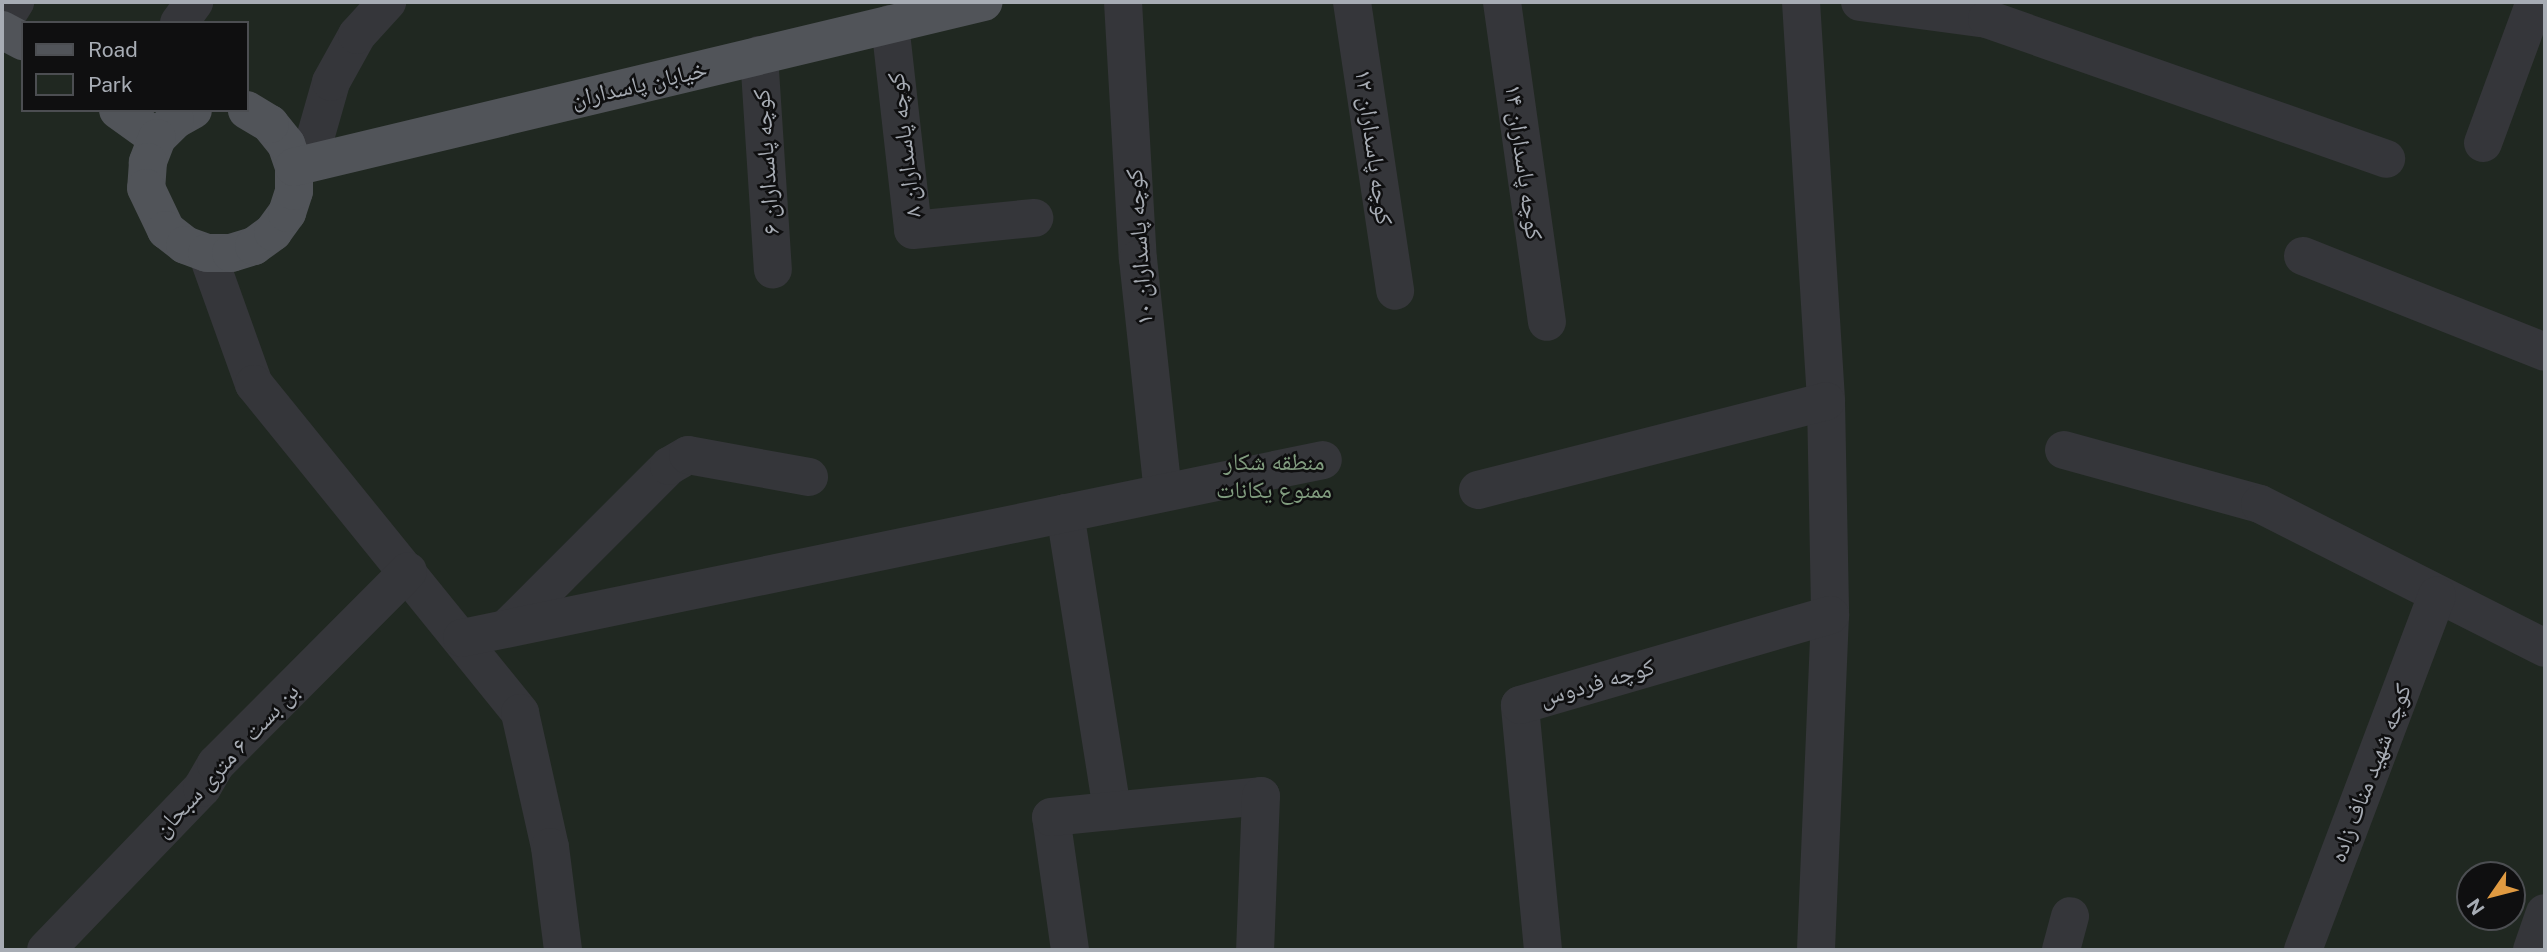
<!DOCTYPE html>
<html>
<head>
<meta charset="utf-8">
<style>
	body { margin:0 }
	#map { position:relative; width:2547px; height:952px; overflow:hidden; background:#141415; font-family:"Public Sans","Noto Naskh Arabic",sans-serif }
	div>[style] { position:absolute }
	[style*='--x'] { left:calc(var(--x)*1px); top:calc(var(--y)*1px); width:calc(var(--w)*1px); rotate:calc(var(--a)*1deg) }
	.green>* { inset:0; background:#202821 }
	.minor>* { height:38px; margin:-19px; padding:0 19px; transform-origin:19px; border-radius:19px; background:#35363a }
	.major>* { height:38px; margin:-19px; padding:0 19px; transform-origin:19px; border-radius:19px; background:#515459 }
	span { translate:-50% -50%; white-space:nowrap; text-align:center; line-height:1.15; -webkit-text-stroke:5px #0f0f10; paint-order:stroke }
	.street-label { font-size:24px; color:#a7acb4 }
	.park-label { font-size:24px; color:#819d7f }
	.frame { position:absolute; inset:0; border:4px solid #a7acb4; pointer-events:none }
	.legend { position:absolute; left:21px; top:21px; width:228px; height:91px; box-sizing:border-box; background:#0f0f10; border:2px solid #4c4e52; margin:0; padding:9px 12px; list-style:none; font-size:21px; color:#a7acb4 }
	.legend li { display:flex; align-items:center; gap:14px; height:35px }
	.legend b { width:35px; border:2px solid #4c4e52 }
	.north { position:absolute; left:2456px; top:861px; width:70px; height:70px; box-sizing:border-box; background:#0f0f10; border:2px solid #4c4e52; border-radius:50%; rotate:235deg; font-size:19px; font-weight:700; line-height:28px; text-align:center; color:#a7acb4 }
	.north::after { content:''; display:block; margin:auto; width:24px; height:32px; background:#e09a41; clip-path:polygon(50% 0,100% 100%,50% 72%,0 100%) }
</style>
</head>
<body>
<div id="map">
	<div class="green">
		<i style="clip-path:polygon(evenodd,2px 2px,2545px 2px,2545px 950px,2px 950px,2px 2px,23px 23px,247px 23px,247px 110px,23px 110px,23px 23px,2px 2px,2470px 875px,2512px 875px,2512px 917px,2470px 917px,2470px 875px)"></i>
	</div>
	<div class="minor">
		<i style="--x:1123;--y:2;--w:257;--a:86.7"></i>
		<i style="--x:1138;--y:259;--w:235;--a:83.9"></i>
		<i style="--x:1352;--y:2;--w:292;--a:81.5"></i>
		<i style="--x:1502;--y:2;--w:323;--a:82"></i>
		<i style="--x:1801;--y:2;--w:400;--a:86.4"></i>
		<i style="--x:1826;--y:401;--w:214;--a:88.9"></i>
		<i style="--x:1830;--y:615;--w:335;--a:92.4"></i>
		<i style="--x:1860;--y:2;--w:128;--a:7.6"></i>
		<i style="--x:1987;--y:19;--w:423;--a:19.3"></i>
		<i style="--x:2;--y:23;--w:25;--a:-58"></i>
		<i style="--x:179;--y:23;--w:26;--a:-54"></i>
		<i style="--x:890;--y:24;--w:207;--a:83.6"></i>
		<i style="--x:913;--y:230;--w:122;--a:-5.7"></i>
		<i style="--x:759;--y:55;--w:215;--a:86.3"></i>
		<i style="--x:2483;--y:143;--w:150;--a:-69.8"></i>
		<i style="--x:308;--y:163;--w:84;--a:-74.1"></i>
		<i style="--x:331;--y:82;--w:54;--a:-61"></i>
		<i style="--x:357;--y:35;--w:45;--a:-47.7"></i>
		<i style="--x:207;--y:253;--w:139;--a:70.3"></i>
		<i style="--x:254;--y:384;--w:423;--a:51"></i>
		<i style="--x:520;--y:713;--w:137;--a:77.4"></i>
		<i style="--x:550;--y:847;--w:104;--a:82.8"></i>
		<i style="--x:2303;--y:256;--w:260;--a:21.6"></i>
		<i style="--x:2064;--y:450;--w:203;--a:15.4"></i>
		<i style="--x:2260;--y:504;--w:319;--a:26.8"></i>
		<i style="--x:1478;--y:490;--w:359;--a:-14.3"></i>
		<i style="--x:1065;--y:513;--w:302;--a:81"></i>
		<i style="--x:510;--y:625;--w:225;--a:-45"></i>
		<i style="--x:669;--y:466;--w:22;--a:-30"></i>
		<i style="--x:688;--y:455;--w:123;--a:10.3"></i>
		<i style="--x:462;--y:638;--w:879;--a:-11.68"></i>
		<i style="--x:46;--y:950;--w:225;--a:-46.1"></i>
		<i style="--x:202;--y:788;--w:28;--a:-60"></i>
		<i style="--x:216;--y:764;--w:272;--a:-45.1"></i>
		<i style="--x:1070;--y:950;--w:134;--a:-98.1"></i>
		<i style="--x:1051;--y:817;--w:211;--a:-5.7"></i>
		<i style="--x:1261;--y:796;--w:154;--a:92.2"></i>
		<i style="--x:1543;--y:950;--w:246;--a:-95.4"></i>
		<i style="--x:1520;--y:705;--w:323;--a:-16.2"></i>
		<i style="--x:2061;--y:950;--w:35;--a:-75"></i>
		<i style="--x:2303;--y:950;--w:379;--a:-69.3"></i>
		<i style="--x:2532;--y:950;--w:39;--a:-71"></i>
	</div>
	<div class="major">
		<i style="--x:2;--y:30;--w:24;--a:28"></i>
		<i style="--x:118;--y:110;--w:48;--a:35.7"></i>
		<i style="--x:193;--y:110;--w:21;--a:151"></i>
		<i style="--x:175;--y:120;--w:25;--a:135"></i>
		<i style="--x:157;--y:138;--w:26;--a:111"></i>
		<i style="--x:148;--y:162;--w:26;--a:94"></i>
		<i style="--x:146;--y:188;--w:47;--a:64.5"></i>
		<i style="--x:166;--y:230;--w:24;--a:38"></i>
		<i style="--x:185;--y:245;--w:23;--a:20"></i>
		<i style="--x:207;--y:253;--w:24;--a:0"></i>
		<i style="--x:231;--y:253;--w:24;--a:-17"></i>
		<i style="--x:254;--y:246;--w:24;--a:-36"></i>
		<i style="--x:273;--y:232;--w:24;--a:-54"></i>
		<i style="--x:287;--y:213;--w:23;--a:-72"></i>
		<i style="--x:294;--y:191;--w:24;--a:-90"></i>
		<i style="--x:294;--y:167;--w:24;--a:-109"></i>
		<i style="--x:286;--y:144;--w:26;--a:-129"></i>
		<i style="--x:270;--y:124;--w:27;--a:-149"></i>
		<i style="--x:294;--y:167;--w:709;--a:-13.45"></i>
	</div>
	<div class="street-label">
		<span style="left:639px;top:84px;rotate:-13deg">خیابان پاسداران</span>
		<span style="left:904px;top:145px;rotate:-97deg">کوچه پاسداران ۸</span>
		<span style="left:1374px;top:147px;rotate:82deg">کوچه پاسداران ۱۲</span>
		<span style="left:766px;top:162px;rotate:-94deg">کوچه پاسداران ۶</span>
		<span style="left:1524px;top:162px;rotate:82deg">کوچه پاسداران ۱۴</span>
		<span style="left:1139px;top:247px;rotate:-94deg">کوچه پاسداران ۱۰</span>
		<span style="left:1597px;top:682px;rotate:-16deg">کوچه فردوس</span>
		<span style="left:226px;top:760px;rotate:-47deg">بن بست ۶ متری سبحان</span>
		<span style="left:2370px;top:773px;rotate:-69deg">کوچه شهید مناف زاده</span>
	</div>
	<div class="park-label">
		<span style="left:1274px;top:476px">منطقه شکار<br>ممنوع یکانات</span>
	</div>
	<div class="frame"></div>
	<ul class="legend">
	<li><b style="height:9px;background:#515459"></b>Road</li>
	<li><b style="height:19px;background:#202821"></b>Park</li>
	</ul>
	<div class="north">N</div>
</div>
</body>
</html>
